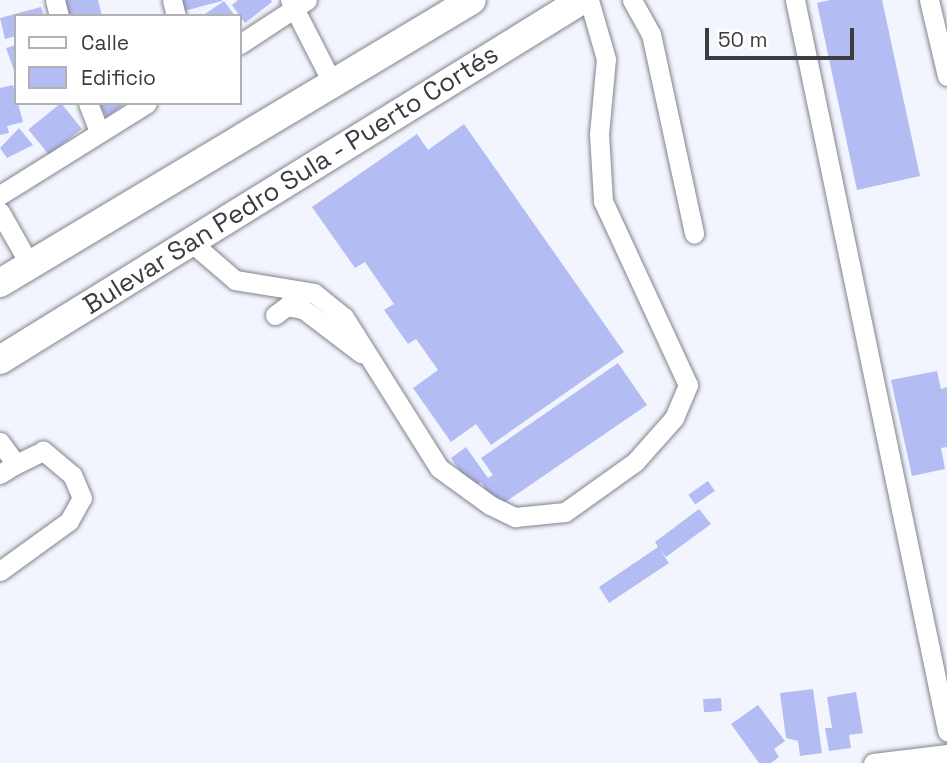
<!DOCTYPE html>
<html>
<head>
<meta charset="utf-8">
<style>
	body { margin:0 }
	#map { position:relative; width:947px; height:763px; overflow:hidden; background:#f3f5fe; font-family:"Space Grotesk",sans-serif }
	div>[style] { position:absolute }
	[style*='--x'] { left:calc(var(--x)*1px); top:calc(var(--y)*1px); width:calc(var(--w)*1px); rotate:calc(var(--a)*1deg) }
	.building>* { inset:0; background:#b4bcf4; transform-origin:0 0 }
	.roads { filter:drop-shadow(0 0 2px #81838d) drop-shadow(0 0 2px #81838d) }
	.minor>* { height:19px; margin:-9.5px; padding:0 9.5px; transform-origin:9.5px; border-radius:9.5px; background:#fff }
	.highway>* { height:28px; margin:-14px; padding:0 14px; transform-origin:14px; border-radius:14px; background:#fff }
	span { translate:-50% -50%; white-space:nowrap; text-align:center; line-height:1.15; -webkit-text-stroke:5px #fff; paint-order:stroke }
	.street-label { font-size:26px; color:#3b3b40 }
	.legend { position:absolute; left:14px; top:14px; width:228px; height:91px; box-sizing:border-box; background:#fff; border:2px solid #b1b1b3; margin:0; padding:9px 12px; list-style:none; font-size:21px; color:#3b3b40 }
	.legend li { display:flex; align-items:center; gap:14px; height:35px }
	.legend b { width:35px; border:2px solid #b1b1b3 }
	.scale { position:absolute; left:705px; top:28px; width:149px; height:32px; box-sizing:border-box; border:4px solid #3b3b40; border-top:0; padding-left:9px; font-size:21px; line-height:24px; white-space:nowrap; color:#3b3b40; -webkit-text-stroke:5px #fff; paint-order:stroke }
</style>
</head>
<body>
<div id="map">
	<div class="building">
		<i style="clip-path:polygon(61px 0,98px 0,102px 16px,65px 16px)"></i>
		<i style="clip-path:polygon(181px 0,222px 0,222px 1px,184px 11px)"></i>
		<i style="clip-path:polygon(238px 0,271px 0,272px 2px,245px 23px,232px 5px)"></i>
		<i style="clip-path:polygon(830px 0,882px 0,920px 176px,857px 190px,817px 3px)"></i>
		<i style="clip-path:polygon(224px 1px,235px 16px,202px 16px)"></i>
		<i style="clip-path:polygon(41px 7px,44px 16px,16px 16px,16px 36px,5px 39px,0 18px)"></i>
		<i style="clip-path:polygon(16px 45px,16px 73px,15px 73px,6px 48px)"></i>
		<i style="clip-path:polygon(13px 85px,23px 122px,7px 126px,9px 133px,0 135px,0 88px)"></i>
		<i style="left:61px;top:103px;width:33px;height:42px;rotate:51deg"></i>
		<i style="clip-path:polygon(97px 103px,126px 103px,107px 117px)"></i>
		<i style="clip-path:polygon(464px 124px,624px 352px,491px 445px,476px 424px,451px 442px,413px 388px,438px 370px,416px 339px,408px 344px,384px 310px,394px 304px,365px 262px,355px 268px,312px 207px,417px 134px,428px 150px)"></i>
		<i style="clip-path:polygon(19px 128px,33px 145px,7px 158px,0 148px)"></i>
		<i style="clip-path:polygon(618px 363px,647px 405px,498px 507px,481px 482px,472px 488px,451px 458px,466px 447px,488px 478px,493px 475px,481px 458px)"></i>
		<i style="clip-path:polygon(937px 371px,941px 389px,947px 387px,947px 447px,941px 448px,945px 469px,912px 476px,891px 380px)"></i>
		<i style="left:708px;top:481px;width:12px;height:24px;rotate:55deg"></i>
		<i style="clip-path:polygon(699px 509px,711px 524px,666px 557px,660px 550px,669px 563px,609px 603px,599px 587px,658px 547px,655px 542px)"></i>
		<i style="clip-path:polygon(813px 689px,822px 753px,800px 756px,798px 741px,786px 738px,780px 693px)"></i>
		<i style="clip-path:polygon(856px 692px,863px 733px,849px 735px,851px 748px,829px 751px,825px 728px,832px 728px,827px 697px)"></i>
		<i style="left:721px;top:698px;width:13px;height:18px;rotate:86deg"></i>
		<i style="clip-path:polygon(758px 705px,785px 741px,774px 749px,779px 757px,771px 763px,759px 763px,731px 724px)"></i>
	</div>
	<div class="roads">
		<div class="minor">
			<i style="--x:55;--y:0;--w:16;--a:76"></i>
			<i style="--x:172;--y:0;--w:16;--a:76"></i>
			<i style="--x:290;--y:0;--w:97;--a:62.9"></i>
			<i style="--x:632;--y:0;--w:39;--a:61"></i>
			<i style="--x:651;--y:34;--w:204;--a:77.8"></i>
			<i style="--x:795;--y:0;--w:747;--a:78.25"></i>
			<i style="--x:929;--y:0;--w:78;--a:76.7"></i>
			<i style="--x:240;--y:44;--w:80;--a:-33.3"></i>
			<i style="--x:88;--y:103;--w:31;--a:69"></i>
			<i style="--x:0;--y:195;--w:173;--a:-32"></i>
			<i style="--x:0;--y:212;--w:61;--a:60.5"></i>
			<i style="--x:191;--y:242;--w:58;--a:40.8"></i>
			<i style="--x:235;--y:280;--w:80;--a:9.3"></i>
			<i style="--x:314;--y:293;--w:38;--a:39"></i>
			<i style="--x:344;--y:317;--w:178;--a:57.8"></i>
			<i style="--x:439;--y:468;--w:63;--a:36"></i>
			<i style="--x:490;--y:505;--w:28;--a:26"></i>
			<i style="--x:515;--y:517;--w:50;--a:-5.7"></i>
			<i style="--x:565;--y:512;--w:86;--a:-35.5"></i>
			<i style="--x:635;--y:462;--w:59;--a:-48.4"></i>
			<i style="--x:674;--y:418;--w:36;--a:-67"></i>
			<i style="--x:688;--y:385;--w:203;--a:-114.8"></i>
			<i style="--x:603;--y:201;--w:67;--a:-93.4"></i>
			<i style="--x:599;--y:134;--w:75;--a:-84.7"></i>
			<i style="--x:606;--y:59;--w:61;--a:-106.1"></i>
			<i style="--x:275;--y:315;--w:15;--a:-37"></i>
			<i style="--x:287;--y:306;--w:16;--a:11"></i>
			<i style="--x:303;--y:309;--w:73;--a:37.2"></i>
			<i style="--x:0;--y:442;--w:27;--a:54"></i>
			<i style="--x:16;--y:464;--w:19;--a:148"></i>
			<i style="--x:0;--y:571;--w:85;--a:-35.9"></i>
			<i style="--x:69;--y:521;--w:26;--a:-61"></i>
			<i style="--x:82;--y:498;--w:25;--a:-113"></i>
			<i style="--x:72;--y:475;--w:38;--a:-140"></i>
			<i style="--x:43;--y:451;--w:30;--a:154"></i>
			<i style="--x:873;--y:763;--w:75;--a:-6.9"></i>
		</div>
		<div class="highway">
			<i style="--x:0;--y:283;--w:550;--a:-30.95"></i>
			<i style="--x:0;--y:360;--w:684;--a:-31.74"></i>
		</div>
	</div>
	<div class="street-label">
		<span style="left:291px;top:180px;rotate:-32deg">Bulevar San Pedro Sula - Puerto Cortés</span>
	</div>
	<ul class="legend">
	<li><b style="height:9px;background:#fff"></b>Calle</li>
	<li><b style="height:19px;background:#b4bcf4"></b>Edificio</li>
	</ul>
	<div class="scale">50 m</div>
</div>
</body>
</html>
